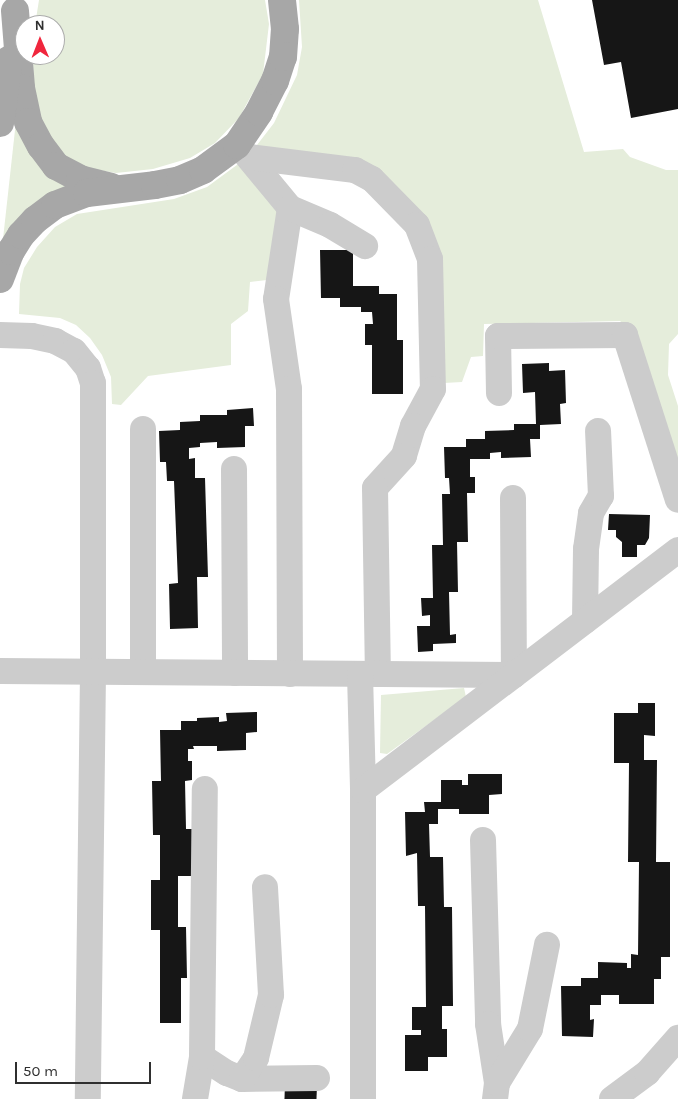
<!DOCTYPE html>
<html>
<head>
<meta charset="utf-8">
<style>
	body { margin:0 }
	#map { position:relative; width:678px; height:1099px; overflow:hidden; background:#fff; font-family:Karla,sans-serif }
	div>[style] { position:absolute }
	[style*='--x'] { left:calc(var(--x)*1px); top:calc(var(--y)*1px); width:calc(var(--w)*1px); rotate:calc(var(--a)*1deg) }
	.green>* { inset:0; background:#e5eddb }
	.building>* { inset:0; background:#161616; transform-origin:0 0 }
	.minor>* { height:26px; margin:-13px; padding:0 13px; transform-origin:13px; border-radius:13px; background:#ccc }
	.major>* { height:28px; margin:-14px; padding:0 14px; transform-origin:14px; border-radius:14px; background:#a7a7a7 }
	span { translate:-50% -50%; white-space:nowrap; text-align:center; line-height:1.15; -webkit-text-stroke:5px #fff; paint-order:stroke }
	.north { position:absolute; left:15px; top:15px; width:50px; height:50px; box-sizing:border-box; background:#fff; border:1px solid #acacac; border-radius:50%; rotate:359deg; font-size:14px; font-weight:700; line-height:20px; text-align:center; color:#2f2f2f }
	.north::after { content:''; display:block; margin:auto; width:18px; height:22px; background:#f0263d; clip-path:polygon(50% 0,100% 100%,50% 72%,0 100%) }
	.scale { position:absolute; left:15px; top:1062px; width:136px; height:22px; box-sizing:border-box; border:2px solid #2f2f2f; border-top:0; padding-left:6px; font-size:15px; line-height:18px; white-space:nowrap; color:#2f2f2f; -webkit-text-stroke:4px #fff; paint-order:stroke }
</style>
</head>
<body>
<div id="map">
	<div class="green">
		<i style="clip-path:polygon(39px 0,265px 0,269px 24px,263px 74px,239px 118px,215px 143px,190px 158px,153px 169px,116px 173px,87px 168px,66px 157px,50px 140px,39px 118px,34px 91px,33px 55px,55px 55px,55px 25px,35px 25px)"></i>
		<i style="clip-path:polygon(299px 0,538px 0,584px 152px,623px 149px,630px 157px,666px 170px,678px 170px,678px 334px,669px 344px,668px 375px,678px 406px,678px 467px,630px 329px,620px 321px,484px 324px,483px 356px,471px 357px,462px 382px,444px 383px,412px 202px,257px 145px,274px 123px,297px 75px,302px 47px)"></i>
		<i style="clip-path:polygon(16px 121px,80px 187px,3px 239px)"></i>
		<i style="clip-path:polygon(241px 162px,283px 214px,267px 280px,250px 282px,248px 311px,231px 324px,231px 365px,148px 376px,121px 405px,112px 404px,111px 377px,102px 355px,90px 338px,76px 325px,60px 318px,19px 314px,20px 284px,24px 268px,37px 247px,55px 227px,77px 214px,174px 199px,207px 187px)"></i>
		<i style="clip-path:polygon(464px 688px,466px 697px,387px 754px,380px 753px,381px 695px)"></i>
	</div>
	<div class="building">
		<i style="clip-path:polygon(592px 0,678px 0,678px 109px,631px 118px,621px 62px,604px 65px)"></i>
		<i style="clip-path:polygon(320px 250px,353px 250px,353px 286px,379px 286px,379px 294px,397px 294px,397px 340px,403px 340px,403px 394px,372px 394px,372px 345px,365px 345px,365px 324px,373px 324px,372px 312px,361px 312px,361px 307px,340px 307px,340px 298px,321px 298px)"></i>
		<i style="clip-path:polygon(549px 363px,549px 371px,565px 370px,566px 403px,560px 404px,561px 424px,540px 425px,540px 439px,530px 439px,531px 457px,501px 458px,501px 452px,490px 453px,490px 459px,470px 459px,470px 477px,475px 477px,475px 493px,467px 493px,468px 542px,457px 542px,458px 592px,449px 592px,450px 635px,456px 634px,456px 643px,433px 644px,433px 651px,418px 652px,417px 626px,430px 626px,430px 615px,422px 616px,421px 598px,433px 598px,432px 545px,443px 545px,442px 494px,450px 494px,449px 478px,445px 478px,444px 447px,466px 447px,466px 439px,485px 439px,485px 431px,514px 430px,514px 424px,536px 424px,535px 392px,523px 393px,522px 364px)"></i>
		<i style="clip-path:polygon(253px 408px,254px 426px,245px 426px,245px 447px,217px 448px,217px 442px,200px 443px,200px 447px,189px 448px,189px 459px,195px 458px,195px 478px,205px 478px,208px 577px,197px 577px,198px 628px,170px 629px,169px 584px,178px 583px,174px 481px,167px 481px,166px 462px,160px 462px,159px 431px,180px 430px,180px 422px,200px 421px,200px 415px,227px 415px,227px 410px)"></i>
		<i style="clip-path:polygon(609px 514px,650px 515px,649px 538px,645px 545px,637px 545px,637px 557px,622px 557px,622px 542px,616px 537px,616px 530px,608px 530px)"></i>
		<i style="clip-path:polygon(638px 703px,655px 703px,655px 736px,644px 735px,644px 760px,657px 760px,656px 862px,670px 862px,670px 957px,661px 957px,661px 979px,654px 979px,654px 1004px,619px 1004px,619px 995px,601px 995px,601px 1005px,590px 1005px,590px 1020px,594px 1019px,593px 1037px,562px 1036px,561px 986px,581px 986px,581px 978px,598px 978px,598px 962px,627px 963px,627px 968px,631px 968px,631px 954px,638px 955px,639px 862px,628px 862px,629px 763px,614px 763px,614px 713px,638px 713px)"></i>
		<i style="clip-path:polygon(257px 712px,257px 732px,246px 733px,246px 750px,217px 751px,217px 746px,193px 746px,194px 749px,188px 749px,188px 761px,192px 761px,192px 780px,185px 781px,186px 829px,192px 829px,192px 876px,178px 876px,178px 927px,186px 927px,187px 978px,181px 978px,181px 1023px,160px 1023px,160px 930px,151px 930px,151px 880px,160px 880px,160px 835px,153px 835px,152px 781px,161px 781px,160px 730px,181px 730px,181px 721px,197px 721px,197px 718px,219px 717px,219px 722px,227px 721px,226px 713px)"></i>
		<i style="clip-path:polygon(468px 774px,502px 774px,502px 794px,489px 795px,489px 814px,459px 814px,459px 809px,438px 809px,438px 824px,429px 824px,430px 857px,443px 857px,444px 907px,452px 907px,453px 1006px,442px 1006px,442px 1029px,447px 1029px,447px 1057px,428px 1057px,428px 1071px,405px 1071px,405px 1035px,421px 1035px,421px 1030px,412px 1030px,412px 1007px,426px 1007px,425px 906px,418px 906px,417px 853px,406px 856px,405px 812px,425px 812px,424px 802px,441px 802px,441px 780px,462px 780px,462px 785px,468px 785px)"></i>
		<i style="left:285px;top:1084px;width:32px;height:15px;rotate:2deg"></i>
	</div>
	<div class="minor">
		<i style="--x:243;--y:151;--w:74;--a:50.5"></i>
		<i style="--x:290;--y:208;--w:92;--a:98.7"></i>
		<i style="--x:276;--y:299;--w:91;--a:81.8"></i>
		<i style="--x:289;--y:389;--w:285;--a:89.8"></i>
		<i style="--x:249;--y:157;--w:107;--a:7"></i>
		<i style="--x:355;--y:170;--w:19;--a:28"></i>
		<i style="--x:372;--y:179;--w:64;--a:45.6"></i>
		<i style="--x:417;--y:225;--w:36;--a:69"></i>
		<i style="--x:430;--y:259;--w:130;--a:88.7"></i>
		<i style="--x:433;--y:389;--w:42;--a:118.4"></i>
		<i style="--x:413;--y:426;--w:31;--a:107"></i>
		<i style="--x:404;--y:456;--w:43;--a:132.2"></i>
		<i style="--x:375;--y:488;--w:186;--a:89.1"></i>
		<i style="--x:290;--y:208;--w:43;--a:23"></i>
		<i style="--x:330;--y:225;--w:41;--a:31"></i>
		<i style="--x:0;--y:335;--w:32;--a:2"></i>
		<i style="--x:32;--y:336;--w:24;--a:12"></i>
		<i style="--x:55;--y:341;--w:21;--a:28"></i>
		<i style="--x:74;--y:351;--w:22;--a:51"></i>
		<i style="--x:88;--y:368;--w:16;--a:72"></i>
		<i style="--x:93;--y:383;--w:289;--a:90"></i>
		<i style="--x:93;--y:672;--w:427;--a:90.7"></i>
		<i style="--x:499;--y:393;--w:57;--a:-91"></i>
		<i style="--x:498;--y:336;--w:127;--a:-0.5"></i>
		<i style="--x:625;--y:335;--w:173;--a:72.2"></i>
		<i style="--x:143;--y:429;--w:243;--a:90"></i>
		<i style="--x:234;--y:469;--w:204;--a:89.7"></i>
		<i style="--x:513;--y:498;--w:177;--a:89.7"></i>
		<i style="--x:585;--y:621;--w:72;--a:-89.2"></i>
		<i style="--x:586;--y:549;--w:36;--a:-82"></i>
		<i style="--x:591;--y:513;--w:20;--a:-60"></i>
		<i style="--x:601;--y:496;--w:65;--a:-92.6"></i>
		<i style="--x:0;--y:671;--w:514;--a:0.45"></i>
		<i style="--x:360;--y:674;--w:116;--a:88.5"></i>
		<i style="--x:363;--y:790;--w:309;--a:90"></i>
		<i style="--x:363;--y:790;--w:396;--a:-37.3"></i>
		<i style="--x:483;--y:840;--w:184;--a:88.4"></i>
		<i style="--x:488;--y:1024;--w:60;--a:81.3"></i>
		<i style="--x:497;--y:1083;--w:16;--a:97"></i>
		<i style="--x:202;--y:1057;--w:30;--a:33"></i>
		<i style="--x:227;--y:1073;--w:16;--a:22"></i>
		<i style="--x:242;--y:1079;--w:75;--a:-0.8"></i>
		<i style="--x:242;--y:1079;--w:25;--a:-56"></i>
		<i style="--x:256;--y:1058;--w:65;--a:-76.6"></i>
		<i style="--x:271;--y:995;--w:108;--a:-93.2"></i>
		<i style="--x:497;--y:1083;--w:63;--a:-58.6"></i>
		<i style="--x:530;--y:1029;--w:86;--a:-78.6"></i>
		<i style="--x:195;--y:1099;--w:43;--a:-80.5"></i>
		<i style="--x:202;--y:1057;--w:268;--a:-89.4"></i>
		<i style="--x:612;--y:1099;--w:44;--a:-36.6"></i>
		<i style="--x:647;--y:1073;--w:47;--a:-48.5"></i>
	</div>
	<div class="major">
		<i style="--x:15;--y:11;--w:77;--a:85.5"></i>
		<i style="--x:21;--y:88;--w:35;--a:78"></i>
		<i style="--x:28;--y:122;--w:27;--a:62"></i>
		<i style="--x:41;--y:146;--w:25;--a:53"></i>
		<i style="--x:56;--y:166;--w:27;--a:28"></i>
		<i style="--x:80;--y:179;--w:32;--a:14"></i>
		<i style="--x:0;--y:123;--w:64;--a:-81.9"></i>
		<i style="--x:0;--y:279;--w:30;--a:-69"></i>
		<i style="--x:11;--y:251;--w:19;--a:-58"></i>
		<i style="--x:21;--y:235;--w:21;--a:-47"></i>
		<i style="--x:35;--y:220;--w:25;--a:-37"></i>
		<i style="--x:55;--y:205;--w:34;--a:-21"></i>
		<i style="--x:87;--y:193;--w:68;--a:-6.7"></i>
		<i style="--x:155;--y:185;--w:25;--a:-11"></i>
		<i style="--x:180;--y:180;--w:25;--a:-23"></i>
		<i style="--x:203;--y:170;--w:42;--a:-36.3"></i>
		<i style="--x:237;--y:145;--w:40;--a:-56"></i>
		<i style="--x:259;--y:112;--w:35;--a:-63"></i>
		<i style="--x:275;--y:81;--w:25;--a:-72"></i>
		<i style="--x:283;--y:57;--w:28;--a:-86"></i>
		<i style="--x:285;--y:29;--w:29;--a:-96"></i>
	</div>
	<div class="north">N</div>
	<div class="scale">50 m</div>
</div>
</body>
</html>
